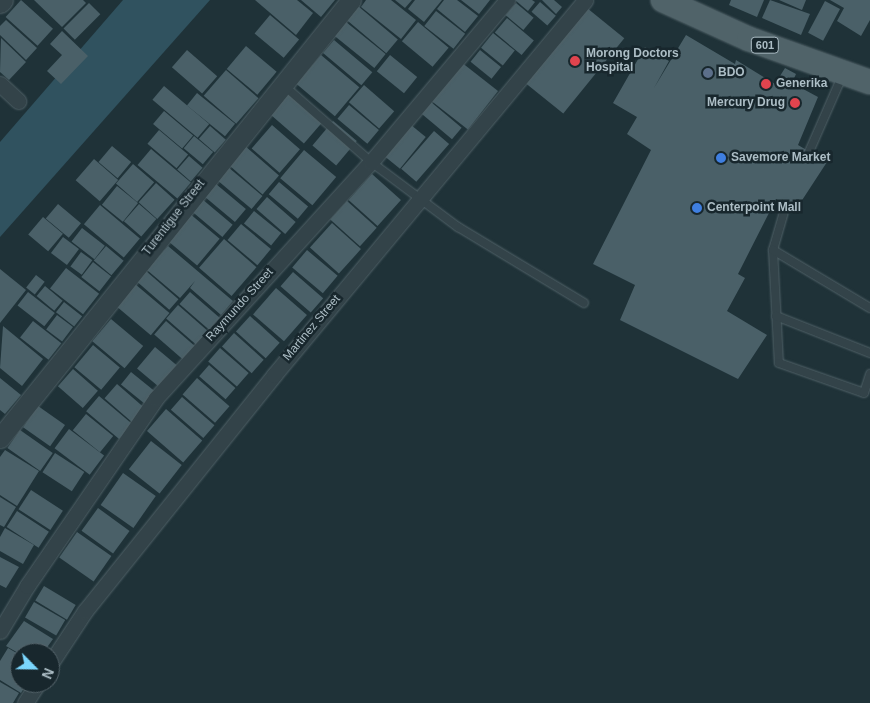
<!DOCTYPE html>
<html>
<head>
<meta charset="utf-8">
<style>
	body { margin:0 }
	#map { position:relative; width:870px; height:703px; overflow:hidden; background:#1f3238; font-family:Helvetica,sans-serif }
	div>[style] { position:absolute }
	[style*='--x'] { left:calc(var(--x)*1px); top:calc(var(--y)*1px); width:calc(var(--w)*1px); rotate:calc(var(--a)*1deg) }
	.water>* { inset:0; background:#30525f }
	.building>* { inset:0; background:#4a6068; transform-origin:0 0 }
	.roads { filter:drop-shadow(0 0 1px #506167) drop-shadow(0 0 1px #506167) }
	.service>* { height:8px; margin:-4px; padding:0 4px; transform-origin:4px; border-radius:4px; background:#334349 }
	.minor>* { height:15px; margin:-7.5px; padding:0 7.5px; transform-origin:7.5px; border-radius:7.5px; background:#334349 }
	.tertiary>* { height:19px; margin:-9.5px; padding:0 9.5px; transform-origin:9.5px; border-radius:9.5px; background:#334349 }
	.primary>* { height:24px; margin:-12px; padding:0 12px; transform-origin:12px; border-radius:12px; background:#506369 }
	.dots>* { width:14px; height:14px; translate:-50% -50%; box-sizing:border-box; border:2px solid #18272d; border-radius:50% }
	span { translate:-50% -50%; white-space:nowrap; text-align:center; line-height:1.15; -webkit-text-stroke:5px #18272d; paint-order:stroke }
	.shield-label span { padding:1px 4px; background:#18272d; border:1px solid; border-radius:4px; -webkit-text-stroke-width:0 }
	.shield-label { font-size:11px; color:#adbec6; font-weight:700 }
	.poi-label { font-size:12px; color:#adbec6; font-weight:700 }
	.left { translate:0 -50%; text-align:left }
	.right { translate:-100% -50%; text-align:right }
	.street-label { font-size:12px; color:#adbec6 }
	.north { position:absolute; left:10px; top:643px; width:50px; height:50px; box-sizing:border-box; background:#18272d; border:1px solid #54636a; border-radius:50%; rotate:113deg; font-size:14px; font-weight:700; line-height:20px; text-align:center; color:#adbec6 }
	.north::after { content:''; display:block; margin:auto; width:18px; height:22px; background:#7ad6fd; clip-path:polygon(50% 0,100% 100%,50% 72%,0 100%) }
</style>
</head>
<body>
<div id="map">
	<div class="water">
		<i style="clip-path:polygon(123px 0,210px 0,0 237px,0 142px)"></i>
	</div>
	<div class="building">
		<i style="left:21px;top:0;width:43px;height:23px;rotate:42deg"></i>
		<i style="clip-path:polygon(34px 0,83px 0,86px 3px,62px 27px)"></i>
		<i style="clip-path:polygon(255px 0,297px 0,313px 13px,296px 35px)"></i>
		<i style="clip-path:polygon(301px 0,335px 0,321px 17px)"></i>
		<i style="clip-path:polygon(366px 0,391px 0,416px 20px,401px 39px,361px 7px)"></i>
		<i style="clip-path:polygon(395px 0,412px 0,405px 8px)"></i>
		<i style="clip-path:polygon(415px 0,442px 0,424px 22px,408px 9px)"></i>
		<i style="clip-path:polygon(444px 0,457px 0,478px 16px,465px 32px,437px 9px)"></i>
		<i style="clip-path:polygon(461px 0,490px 0,479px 14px)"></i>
		<i style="clip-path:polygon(515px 0,532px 0,535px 2px,528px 11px)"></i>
		<i style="clip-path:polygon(542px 0,554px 0,562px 7px,556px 14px)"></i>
		<i style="clip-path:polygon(731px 0,764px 0,757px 17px,729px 5px)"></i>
		<i style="clip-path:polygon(770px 0,810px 14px,801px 35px,762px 18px)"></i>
		<i style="clip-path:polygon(779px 0,806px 0,802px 10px)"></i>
		<i style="clip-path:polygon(830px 0,870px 0,870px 20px,861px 36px,837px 21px,844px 8px)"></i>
		<i style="left:825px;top:1px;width:17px;height:36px;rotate:28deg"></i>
		<i style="left:540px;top:2px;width:21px;height:13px;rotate:41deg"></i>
		<i style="left:89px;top:3px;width:16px;height:36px;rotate:45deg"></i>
		<i style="left:516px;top:3px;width:23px;height:16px;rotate:40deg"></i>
		<i style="left:358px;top:6px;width:52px;height:18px;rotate:40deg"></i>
		<i style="left:587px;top:8px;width:48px;height:97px;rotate:39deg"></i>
		<i style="left:436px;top:11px;width:37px;height:19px;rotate:38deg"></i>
		<i style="left:270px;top:15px;width:38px;height:24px;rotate:40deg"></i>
		<i style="left:507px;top:18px;width:35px;height:19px;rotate:40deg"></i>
		<i style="clip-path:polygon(6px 20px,37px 48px,26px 60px,0 35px,0 26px)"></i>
		<i style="left:346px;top:22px;width:51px;height:18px;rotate:39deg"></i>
		<i style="left:418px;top:22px;width:40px;height:25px;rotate:40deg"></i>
		<i style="clip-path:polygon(62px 31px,88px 56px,61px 84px,47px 71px,62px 55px,50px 44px)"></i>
		<i style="left:493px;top:33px;width:28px;height:19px;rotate:39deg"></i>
		<i style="clip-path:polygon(686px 35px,735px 64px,736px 60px,775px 84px,785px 68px,796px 74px,792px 83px,818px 97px,798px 145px,827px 162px,795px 211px,776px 199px,738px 274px,745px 278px,727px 311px,767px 335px,738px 379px,620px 320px,635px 285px,593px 264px,651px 150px,627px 134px,637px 117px,613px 103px,645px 47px,669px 61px,654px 88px)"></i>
		<i style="clip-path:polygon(1px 38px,26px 62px,9px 80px,0 72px)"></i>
		<i style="left:334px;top:40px;width:50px;height:17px;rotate:40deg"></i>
		<i style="left:246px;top:46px;width:40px;height:30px;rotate:40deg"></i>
		<i style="left:187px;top:50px;width:40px;height:23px;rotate:41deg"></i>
		<i style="left:480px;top:50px;width:27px;height:15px;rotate:39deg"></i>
		<i style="left:321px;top:55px;width:50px;height:38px;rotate:40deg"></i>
		<i style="left:390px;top:55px;width:35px;height:21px;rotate:39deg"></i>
		<i style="left:461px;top:62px;width:47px;height:49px;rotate:38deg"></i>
		<i style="left:226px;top:70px;width:43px;height:34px;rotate:41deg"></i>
		<i style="left:364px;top:85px;width:40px;height:23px;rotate:41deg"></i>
		<i style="left:164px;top:86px;width:59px;height:18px;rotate:40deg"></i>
		<i style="left:293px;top:89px;width:44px;height:34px;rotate:41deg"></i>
		<i style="left:197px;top:93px;width:49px;height:16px;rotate:39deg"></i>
		<i style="left:431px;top:102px;width:40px;height:15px;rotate:40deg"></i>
		<i style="left:349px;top:105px;width:39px;height:18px;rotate:40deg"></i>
		<i style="left:164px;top:111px;width:38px;height:17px;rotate:40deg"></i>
		<i style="left:333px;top:121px;width:31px;height:32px;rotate:40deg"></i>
		<i style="left:272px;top:125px;width:37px;height:31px;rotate:41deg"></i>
		<i style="left:411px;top:125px;width:19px;height:41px;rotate:39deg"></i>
		<i style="left:210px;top:126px;width:21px;height:17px;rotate:41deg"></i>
		<i style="left:159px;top:130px;width:38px;height:18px;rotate:40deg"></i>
		<i style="left:434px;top:131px;width:20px;height:50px;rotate:41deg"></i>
		<i style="left:194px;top:136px;width:25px;height:16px;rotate:40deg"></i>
		<i style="left:112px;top:146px;width:25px;height:21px;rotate:40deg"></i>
		<i style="left:245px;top:146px;width:45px;height:25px;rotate:41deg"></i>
		<i style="left:151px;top:149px;width:52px;height:21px;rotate:40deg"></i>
		<i style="left:304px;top:150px;width:42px;height:37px;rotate:40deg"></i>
		<i style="left:189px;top:156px;width:18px;height:18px;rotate:41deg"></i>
		<i style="left:94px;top:159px;width:32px;height:28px;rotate:41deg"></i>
		<i style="left:133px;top:164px;width:28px;height:26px;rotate:41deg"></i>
		<i style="left:228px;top:167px;width:45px;height:17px;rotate:40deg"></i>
		<i style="left:372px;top:174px;width:39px;height:35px;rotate:42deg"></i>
		<i style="left:279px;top:182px;width:38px;height:16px;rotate:40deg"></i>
		<i style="left:156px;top:183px;width:25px;height:26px;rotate:42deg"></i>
		<i style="left:216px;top:184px;width:39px;height:17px;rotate:40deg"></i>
		<i style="left:117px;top:186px;width:27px;height:24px;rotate:39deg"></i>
		<i style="left:267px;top:197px;width:38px;height:16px;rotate:41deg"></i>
		<i style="left:202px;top:199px;width:40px;height:16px;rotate:40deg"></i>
		<i style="left:347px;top:201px;width:40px;height:25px;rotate:42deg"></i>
		<i style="left:58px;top:204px;width:30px;height:19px;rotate:40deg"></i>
		<i style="left:139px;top:204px;width:23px;height:23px;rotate:41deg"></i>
		<i style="left:100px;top:205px;width:52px;height:25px;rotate:40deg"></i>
		<i style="left:254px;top:211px;width:35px;height:16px;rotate:39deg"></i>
		<i style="left:189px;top:213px;width:40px;height:35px;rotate:40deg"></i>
		<i style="left:43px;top:217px;width:26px;height:23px;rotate:40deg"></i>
		<i style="left:332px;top:223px;width:39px;height:33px;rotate:42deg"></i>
		<i style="left:241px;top:224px;width:39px;height:21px;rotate:40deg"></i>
		<i style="left:82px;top:228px;width:29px;height:17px;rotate:38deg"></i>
		<i style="left:63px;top:237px;width:20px;height:20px;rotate:37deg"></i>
		<i style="left:224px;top:239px;width:43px;height:38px;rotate:41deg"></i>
		<i style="left:106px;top:246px;width:23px;height:19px;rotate:40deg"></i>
		<i style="clip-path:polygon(168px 246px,233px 301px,221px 315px,190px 288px,195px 281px,180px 298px,147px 270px)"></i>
		<i style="left:307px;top:250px;width:40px;height:23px;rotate:40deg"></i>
		<i style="left:81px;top:252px;width:14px;height:18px;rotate:36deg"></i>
		<i style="left:93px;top:262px;width:23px;height:19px;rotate:38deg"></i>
		<i style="left:66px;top:268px;width:42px;height:26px;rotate:38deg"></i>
		<i style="clip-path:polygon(0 269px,26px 290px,0 323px)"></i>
		<i style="left:146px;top:271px;width:43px;height:14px;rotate:41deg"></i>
		<i style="left:293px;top:272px;width:40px;height:19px;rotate:41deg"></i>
		<i style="left:36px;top:275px;width:11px;height:16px;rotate:38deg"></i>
		<i style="left:135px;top:284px;width:45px;height:29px;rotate:40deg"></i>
		<i style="left:45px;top:286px;width:23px;height:13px;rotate:40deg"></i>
		<i style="left:276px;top:288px;width:41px;height:35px;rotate:41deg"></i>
		<i style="left:28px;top:292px;width:34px;height:17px;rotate:38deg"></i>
		<i style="left:190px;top:292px;width:40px;height:16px;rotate:41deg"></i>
		<i style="left:64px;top:302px;width:23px;height:13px;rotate:38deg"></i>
		<i style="left:178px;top:305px;width:41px;height:18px;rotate:41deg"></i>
		<i style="left:57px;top:315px;width:20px;height:18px;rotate:37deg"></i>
		<i style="left:250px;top:316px;width:40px;height:21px;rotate:42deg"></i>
		<i style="left:111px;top:319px;width:42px;height:29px;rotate:40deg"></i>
		<i style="left:33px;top:321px;width:36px;height:21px;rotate:38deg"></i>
		<i style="left:166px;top:321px;width:40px;height:18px;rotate:41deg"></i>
		<i style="clip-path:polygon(3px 326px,43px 359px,22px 386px,0 368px)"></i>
		<i style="left:234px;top:333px;width:40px;height:18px;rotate:42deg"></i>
		<i style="left:93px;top:345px;width:35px;height:29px;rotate:40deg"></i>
		<i style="left:155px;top:347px;width:30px;height:28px;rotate:40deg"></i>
		<i style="left:220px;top:348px;width:38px;height:18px;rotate:41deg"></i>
		<i style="left:209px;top:365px;width:35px;height:15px;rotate:41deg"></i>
		<i style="left:73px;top:369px;width:33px;height:23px;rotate:41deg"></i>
		<i style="left:131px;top:372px;width:33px;height:16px;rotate:39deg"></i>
		<i style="clip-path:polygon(0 378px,21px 395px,5px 414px,0 410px)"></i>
		<i style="left:197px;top:378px;width:43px;height:22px;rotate:41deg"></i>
		<i style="left:117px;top:384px;width:37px;height:19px;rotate:41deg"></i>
		<i style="left:99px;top:396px;width:43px;height:20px;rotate:40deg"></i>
		<i style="left:182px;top:397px;width:43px;height:17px;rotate:41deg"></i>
		<i style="left:38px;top:406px;width:33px;height:26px;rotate:35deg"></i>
		<i style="left:166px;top:409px;width:48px;height:29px;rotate:41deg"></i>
		<i style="left:86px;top:414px;width:35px;height:21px;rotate:39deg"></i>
		<i style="left:69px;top:429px;width:44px;height:24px;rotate:37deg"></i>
		<i style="left:20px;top:430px;width:40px;height:22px;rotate:35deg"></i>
		<i style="left:151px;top:441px;width:39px;height:36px;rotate:38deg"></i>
		<i style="clip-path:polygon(5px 450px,39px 471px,17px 506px,0 495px,0 457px)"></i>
		<i style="left:55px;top:453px;width:35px;height:23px;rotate:33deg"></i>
		<i style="left:123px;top:473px;width:40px;height:39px;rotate:35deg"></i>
		<i style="left:31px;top:490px;width:38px;height:23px;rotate:33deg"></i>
		<i style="clip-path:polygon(0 497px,16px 507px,4px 527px,0 525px)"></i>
		<i style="left:98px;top:508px;width:39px;height:28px;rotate:36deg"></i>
		<i style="left:17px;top:511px;width:38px;height:19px;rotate:33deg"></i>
		<i style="clip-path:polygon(5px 528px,34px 545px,23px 564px,0 551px,0 537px)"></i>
		<i style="left:77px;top:532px;width:42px;height:31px;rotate:35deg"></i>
		<i style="clip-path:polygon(0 557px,19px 567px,6px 588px,0 585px)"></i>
		<i style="left:44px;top:586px;width:37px;height:17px;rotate:31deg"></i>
		<i style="left:34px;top:602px;width:36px;height:18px;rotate:30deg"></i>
		<i style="clip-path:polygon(24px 621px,53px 639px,43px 653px,20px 654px,6px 646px)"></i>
		<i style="clip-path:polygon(8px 648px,20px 655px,20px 683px,27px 683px,21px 693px,0 680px,0 661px)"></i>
		<i style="clip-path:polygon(0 682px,19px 693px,13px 703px,0 703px)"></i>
	</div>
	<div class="roads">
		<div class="service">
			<i style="--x:282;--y:84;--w:118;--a:41.2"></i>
			<i style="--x:371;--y:162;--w:109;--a:36.8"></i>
			<i style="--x:458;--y:227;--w:147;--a:31.1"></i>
			<i style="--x:809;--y:152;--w:85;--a:-66.4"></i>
			<i style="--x:786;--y:205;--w:47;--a:106.1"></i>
			<i style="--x:773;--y:250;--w:113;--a:87"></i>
			<i style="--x:779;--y:363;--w:90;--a:19.4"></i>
			<i style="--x:864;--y:393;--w:20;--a:-72"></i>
			<i style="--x:773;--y:250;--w:113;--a:30.9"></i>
			<i style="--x:776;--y:316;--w:101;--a:21.5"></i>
		</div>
		<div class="minor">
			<i style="--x:0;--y:84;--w:25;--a:43"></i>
			<i style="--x:0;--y:631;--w:52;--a:-59"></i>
			<i style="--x:27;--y:586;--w:228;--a:-55.5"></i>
			<i style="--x:156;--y:398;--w:319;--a:-47.7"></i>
			<i style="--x:371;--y:162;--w:212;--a:-50"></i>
			<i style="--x:50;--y:664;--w:64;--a:-56.6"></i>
			<i style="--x:85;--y:611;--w:302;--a:-51.3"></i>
			<i style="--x:274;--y:375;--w:487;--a:-50.3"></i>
			<i style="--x:25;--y:703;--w:24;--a:-57"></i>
		</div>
		<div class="tertiary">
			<i style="--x:0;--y:3;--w:4;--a:-45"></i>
			<i style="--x:0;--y:438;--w:561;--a:-51.29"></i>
		</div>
		<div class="primary">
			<i style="--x:663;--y:0;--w:94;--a:24.4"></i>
			<i style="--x:749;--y:39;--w:128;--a:19.6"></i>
		</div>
	</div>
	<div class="dots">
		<i style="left:575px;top:61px;background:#e0444e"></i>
		<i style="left:708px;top:73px;background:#5c6f8a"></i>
		<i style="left:766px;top:84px;background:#e0444e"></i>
		<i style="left:795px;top:103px;background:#e0444e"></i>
		<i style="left:721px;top:158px;background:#3f7fe0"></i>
		<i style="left:697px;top:208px;background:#3f7fe0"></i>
	</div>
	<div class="shield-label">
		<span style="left:765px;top:45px">601</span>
	</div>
	<div class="poi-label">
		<span class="left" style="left:586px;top:61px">Morong Doctors<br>Hospital</span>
		<span class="left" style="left:718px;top:73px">BDO</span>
		<span class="left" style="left:776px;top:84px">Generika</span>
		<span class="right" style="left:785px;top:103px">Mercury Drug</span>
		<span class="left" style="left:731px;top:158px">Savemore Market</span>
		<span class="left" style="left:707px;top:208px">Centerpoint Mall</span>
	</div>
	<div class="street-label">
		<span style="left:174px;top:218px;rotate:-52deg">Turentigue Street</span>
		<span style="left:240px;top:305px;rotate:-48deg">Raymundo Street</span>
		<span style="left:312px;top:328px;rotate:-50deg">Martinez Street</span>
	</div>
	<div class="north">N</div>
</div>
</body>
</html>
